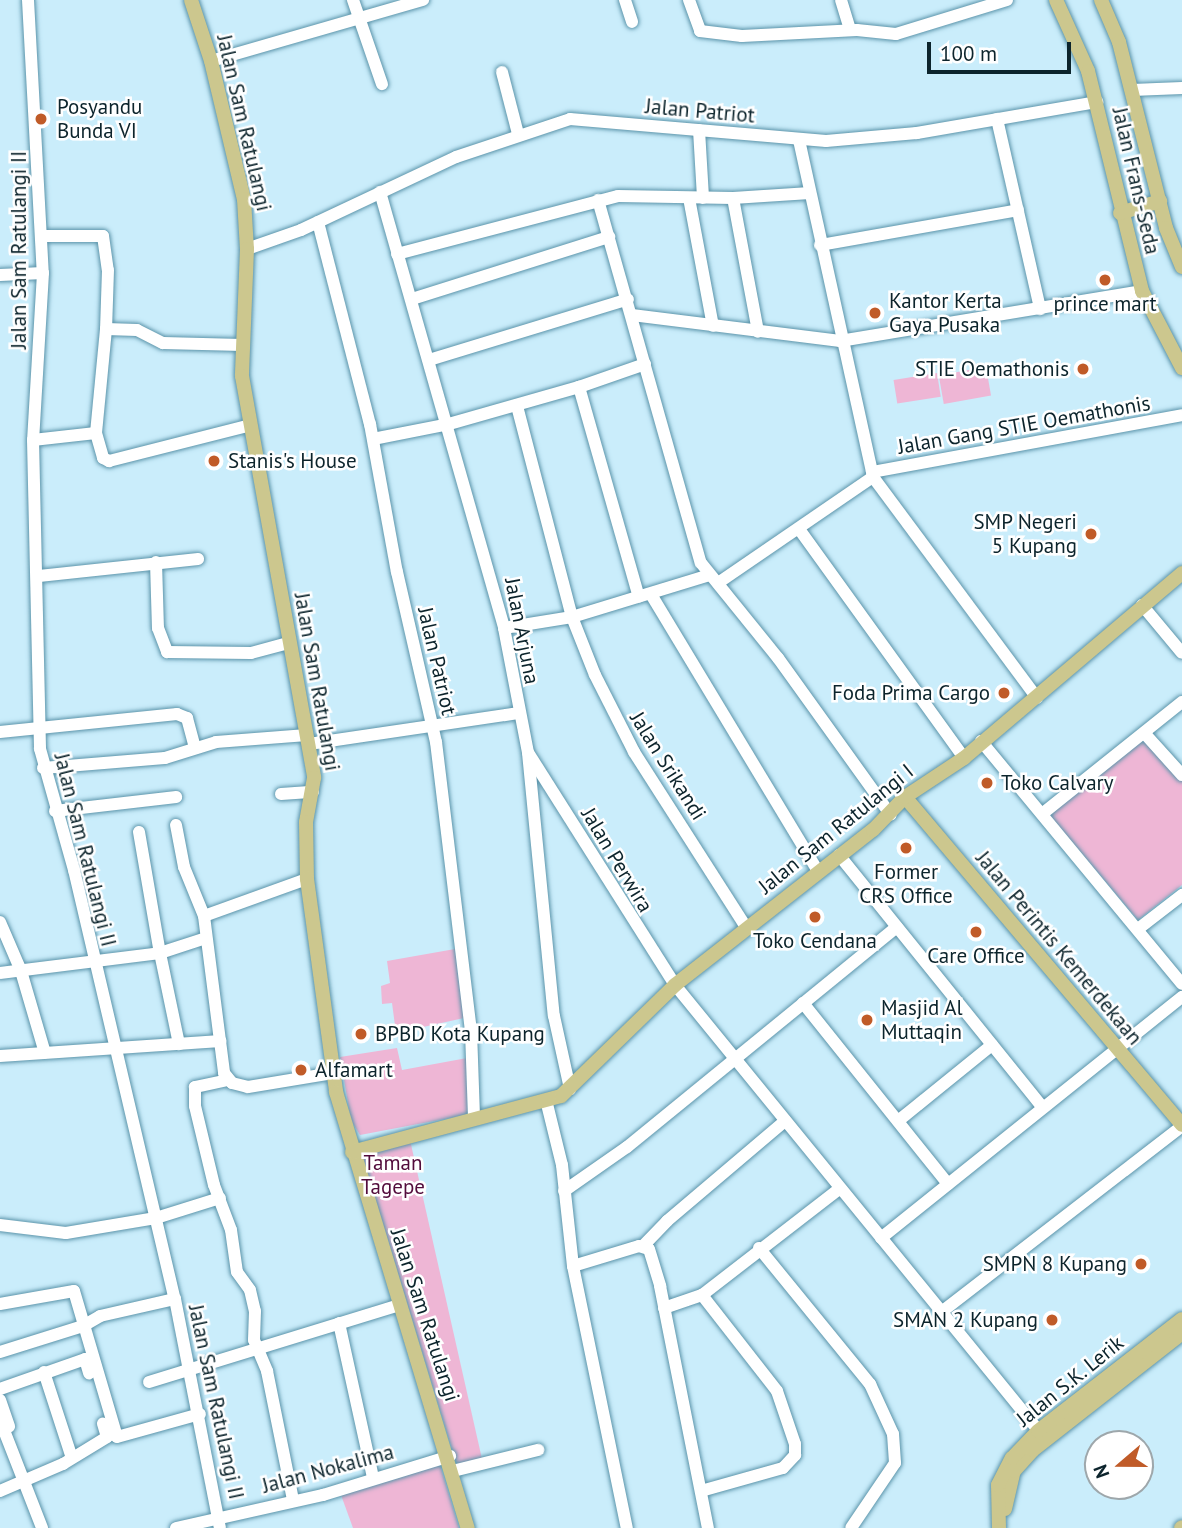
<!DOCTYPE html>
<html>
<head>
<meta charset="utf-8">
<style>
	body { margin:0 }
	#map { position:relative; width:1182px; height:1528px; overflow:hidden; background:#caedfb; font-family:"PT Sans",sans-serif }
	div>[style] { position:absolute }
	[style*='--x'] { left:calc(var(--x)*1px); top:calc(var(--y)*1px); width:calc(var(--w)*1px); rotate:calc(var(--a)*1deg) }
	.green>* { inset:0; background:#eeb6d5; transform-origin:0 0 }
	.roads { filter:drop-shadow(0 0 2px #5b94aa) drop-shadow(0 0 2px #5b94aa) }
	.minor>* { height:12px; margin:-6px; padding:0 6px; transform-origin:6px; border-radius:6px; background:#fff }
	.major>* { height:14px; margin:-7px; padding:0 7px; transform-origin:7px; border-radius:7px; background:#ccc78e }
	.dots>* { width:19px; height:19px; translate:-50% -50%; box-sizing:border-box; border:4px solid #fff; border-radius:50% }
	span { translate:-50% -50%; white-space:nowrap; text-align:center; line-height:1.15; -webkit-text-stroke:5px #fff; paint-order:stroke }
	.poi-label { font-size:21px; color:#0c242c }
	.left { translate:0 -50%; text-align:left }
	.right { translate:-100% -50%; text-align:right }
	.street-label { font-size:21px; color:#0c242c }
	.park-label { font-size:21px; color:#530c3c }
	.north { position:absolute; left:1084px; top:1430px; width:70px; height:70px; box-sizing:border-box; background:#fff; border:2px solid #9ea7ab; border-radius:50%; rotate:250deg; font-size:19px; font-weight:700; line-height:28px; text-align:center; color:#0c242c }
	.north::after { content:''; display:block; margin:auto; width:24px; height:32px; background:#c05b28; clip-path:polygon(50% 0,100% 100%,50% 72%,0 100%) }
	.scale { position:absolute; left:927px; top:42px; width:144px; height:32px; box-sizing:border-box; border:4px solid #0c242c; border-top:0; padding-left:9px; font-size:21px; line-height:24px; white-space:nowrap; color:#0c242c; -webkit-text-stroke:5px #fff; paint-order:stroke }
</style>
</head>
<body>
<div id="map">
	<div class="green">
		<i style="left:986px;top:367px;width:29px;height:48px;rotate:80deg"></i>
		<i style="left:937px;top:373px;width:24px;height:44px;rotate:81deg"></i>
		<i style="clip-path:polygon(1142px 733px,1182px 778px,1182px 885px,1138px 920px,1047px 812px)"></i>
		<i style="clip-path:polygon(455px 949px,464px 1018px,396px 1033px,392px 1003px,382px 1004px,381px 986px,390px 983px,387px 961px)"></i>
		<i style="clip-path:polygon(397px 1048px,402px 1070px,467px 1058px,471px 1114px,360px 1135px,351px 1120px,340px 1057px)"></i>
		<i style="clip-path:polygon(410px 1140px,482px 1459px,457px 1465px,362px 1156px)"></i>
		<i style="clip-path:polygon(440px 1465px,459px 1528px,353px 1528px,341px 1495px)"></i>
	</div>
	<div class="roads">
		<div class="minor">
			<i style="--x:28;--y:0;--w:273;--a:86.9"></i>
			<i style="--x:43;--y:273;--w:167;--a:93.4"></i>
			<i style="--x:33;--y:440;--w:309;--a:88.7"></i>
			<i style="--x:40;--y:749;--w:126;--a:74.3"></i>
			<i style="--x:74;--y:870;--w:441;--a:76.8"></i>
			<i style="--x:175;--y:1299;--w:233;--a:78.9"></i>
			<i style="--x:353;--y:0;--w:89;--a:71"></i>
			<i style="--x:625;--y:0;--w:23;--a:72"></i>
			<i style="--x:689;--y:0;--w:33;--a:70"></i>
			<i style="--x:700;--y:31;--w:42;--a:6.8"></i>
			<i style="--x:742;--y:36;--w:115;--a:-3"></i>
			<i style="--x:857;--y:30;--w:39;--a:6"></i>
			<i style="--x:896;--y:34;--w:116;--a:-17"></i>
			<i style="--x:841;--y:0;--w:31;--a:73"></i>
			<i style="--x:211;--y:61;--w:221;--a:-16.1"></i>
			<i style="--x:502;--y:72;--w:64;--a:75.5"></i>
			<i style="--x:1132;--y:90;--w:50;--a:-2.3"></i>
			<i style="--x:997;--y:119;--w:195;--a:77.2"></i>
			<i style="--x:699;--y:130;--w:68;--a:86.6"></i>
			<i style="--x:799;--y:140;--w:345;--a:77.6"></i>
			<i style="--x:873;--y:477;--w:275;--a:53.4"></i>
			<i style="--x:380;--y:192;--w:453;--a:74.1"></i>
			<i style="--x:504;--y:628;--w:127;--a:79.1"></i>
			<i style="--x:528;--y:753;--w:264;--a:84.4"></i>
			<i style="--x:554;--y:1016;--w:75;--a:77.6"></i>
			<i style="--x:689;--y:198;--w:130;--a:79.4"></i>
			<i style="--x:733;--y:198;--w:136;--a:79.4"></i>
			<i style="--x:598;--y:200;--w:377;--a:74.2"></i>
			<i style="--x:701;--y:563;--w:122;--a:51"></i>
			<i style="--x:778;--y:658;--w:193;--a:54.3"></i>
			<i style="--x:318;--y:222;--w:209;--a:75.6"></i>
			<i style="--x:370;--y:424;--w:150;--a:79.7"></i>
			<i style="--x:397;--y:572;--w:174;--a:77.1"></i>
			<i style="--x:436;--y:742;--w:291;--a:83.1"></i>
			<i style="--x:471;--y:1031;--w:86;--a:88"></i>
			<i style="--x:41;--y:236;--w:62;--a:0"></i>
			<i style="--x:103;--y:236;--w:34;--a:82"></i>
			<i style="--x:108;--y:270;--w:59;--a:91.9"></i>
			<i style="--x:106;--y:329;--w:31;--a:2"></i>
			<i style="--x:137;--y:330;--w:29;--a:27"></i>
			<i style="--x:163;--y:343;--w:79;--a:1.5"></i>
			<i style="--x:820;--y:245;--w:201;--a:-10"></i>
			<i style="--x:247;--y:249;--w:57;--a:-19.4"></i>
			<i style="--x:301;--y:230;--w:171;--a:-25.2"></i>
			<i style="--x:456;--y:157;--w:120;--a:-18.4"></i>
			<i style="--x:570;--y:119;--w:257;--a:4.9"></i>
			<i style="--x:826;--y:141;--w:91;--a:-5"></i>
			<i style="--x:917;--y:133;--w:183;--a:-9.8"></i>
			<i style="--x:397;--y:254;--w:228;--a:-14.7"></i>
			<i style="--x:618;--y:196;--w:115;--a:1"></i>
			<i style="--x:733;--y:198;--w:77;--a:-3.7"></i>
			<i style="--x:0;--y:275;--w:43;--a:-2.7"></i>
			<i style="--x:412;--y:299;--w:207;--a:-17.5"></i>
			<i style="--x:632;--y:315;--w:210;--a:7.1"></i>
			<i style="--x:840;--y:341;--w:306;--a:-9.4"></i>
			<i style="--x:429;--y:360;--w:208;--a:-17"></i>
			<i style="--x:579;--y:387;--w:70;--a:-19.2"></i>
			<i style="--x:517;--y:406;--w:218;--a:75.4"></i>
			<i style="--x:572;--y:617;--w:62;--a:68.4"></i>
			<i style="--x:595;--y:675;--w:86;--a:63.1"></i>
			<i style="--x:634;--y:752;--w:208;--a:57.4"></i>
			<i style="--x:96;--y:433;--w:26;--a:74"></i>
			<i style="--x:103;--y:458;--w:7;--a:27"></i>
			<i style="--x:109;--y:461;--w:146;--a:-14.2"></i>
			<i style="--x:373;--y:439;--w:77;--a:-11.2"></i>
			<i style="--x:449;--y:424;--w:135;--a:-15.9"></i>
			<i style="--x:579;--y:387;--w:218;--a:74.1"></i>
			<i style="--x:33;--y:440;--w:63;--a:-6.3"></i>
			<i style="--x:96;--y:433;--w:104;--a:-84.5"></i>
			<i style="--x:872;--y:472;--w:315;--a:-10.4"></i>
			<i style="--x:799;--y:529;--w:282;--a:54.2"></i>
			<i style="--x:156;--y:562;--w:66;--a:88.3"></i>
			<i style="--x:158;--y:628;--w:26;--a:69"></i>
			<i style="--x:167;--y:652;--w:84;--a:0.7"></i>
			<i style="--x:251;--y:653;--w:38;--a:-15"></i>
			<i style="--x:39;--y:576;--w:160;--a:-6.1"></i>
			<i style="--x:718;--y:583;--w:188;--a:-34.4"></i>
			<i style="--x:652;--y:596;--w:321;--a:58.9"></i>
			<i style="--x:1142;--y:605;--w:62;--a:50.2"></i>
			<i style="--x:504;--y:628;--w:69;--a:-9.2"></i>
			<i style="--x:572;--y:617;--w:143;--a:-17"></i>
			<i style="--x:0;--y:732;--w:178;--a:-5.8"></i>
			<i style="--x:177;--y:714;--w:11;--a:22"></i>
			<i style="--x:187;--y:718;--w:30;--a:75"></i>
			<i style="--x:1146;--y:735;--w:54;--a:48"></i>
			<i style="--x:981;--y:741;--w:315;--a:50.4"></i>
			<i style="--x:309;--y:744;--w:211;--a:-8.4"></i>
			<i style="--x:529;--y:754;--w:273;--a:57.7"></i>
			<i style="--x:675;--y:985;--w:582;--a:50.79"></i>
			<i style="--x:43;--y:768;--w:122;--a:-4.7"></i>
			<i style="--x:165;--y:758;--w:53;--a:-17.4"></i>
			<i style="--x:216;--y:742;--w:91;--a:-4.4"></i>
			<i style="--x:281;--y:794;--w:32;--a:-4"></i>
			<i style="--x:55;--y:811;--w:122;--a:-6.6"></i>
			<i style="--x:1042;--y:814;--w:179;--a:-38.7"></i>
			<i style="--x:176;--y:825;--w:43;--a:79.2"></i>
			<i style="--x:184;--y:867;--w:53;--a:67.8"></i>
			<i style="--x:139;--y:832;--w:123;--a:80.2"></i>
			<i style="--x:160;--y:953;--w:48;--a:-18.1"></i>
			<i style="--x:839;--y:855;--w:324;--a:51.1"></i>
			<i style="--x:307;--y:879;--w:109;--a:160.2"></i>
			<i style="--x:204;--y:916;--w:158;--a:82.7"></i>
			<i style="--x:224;--y:1073;--w:13;--a:51"></i>
			<i style="--x:232;--y:1083;--w:16;--a:14"></i>
			<i style="--x:248;--y:1087;--w:86;--a:-9.4"></i>
			<i style="--x:0;--y:922;--w:53;--a:66.8"></i>
			<i style="--x:21;--y:971;--w:85;--a:73.7"></i>
			<i style="--x:1138;--y:929;--w:56;--a:-37.7"></i>
			<i style="--x:0;--y:973;--w:161;--a:-7.1"></i>
			<i style="--x:160;--y:953;--w:93;--a:78.2"></i>
			<i style="--x:803;--y:1003;--w:232;--a:51.3"></i>
			<i style="--x:0;--y:1056;--w:221;--a:-3.9"></i>
			<i style="--x:228;--y:1080;--w:34;--a:168"></i>
			<i style="--x:195;--y:1087;--w:19;--a:90"></i>
			<i style="--x:195;--y:1106;--w:81;--a:76.5"></i>
			<i style="--x:214;--y:1185;--w:48;--a:69.3"></i>
			<i style="--x:231;--y:1230;--w:42;--a:81.9"></i>
			<i style="--x:237;--y:1272;--w:22;--a:54"></i>
			<i style="--x:250;--y:1290;--w:22;--a:77"></i>
			<i style="--x:255;--y:1311;--w:29;--a:92"></i>
			<i style="--x:254;--y:1340;--w:34;--a:67"></i>
			<i style="--x:267;--y:1371;--w:132;--a:78.6"></i>
			<i style="--x:547;--y:1104;--w:63;--a:76.2"></i>
			<i style="--x:562;--y:1165;--w:102;--a:83.8"></i>
			<i style="--x:573;--y:1266;--w:268;--a:78.4"></i>
			<i style="--x:898;--y:1121;--w:121;--a:-39"></i>
			<i style="--x:564;--y:1191;--w:77;--a:-34.9"></i>
			<i style="--x:627;--y:1147;--w:348;--a:-39.2"></i>
			<i style="--x:0;--y:1225;--w:66;--a:6.9"></i>
			<i style="--x:66;--y:1233;--w:91;--a:-9.5"></i>
			<i style="--x:156;--y:1218;--w:67;--a:-17.4"></i>
			<i style="--x:881;--y:1238;--w:386;--a:-38.7"></i>
			<i style="--x:643;--y:1246;--w:35;--a:-46"></i>
			<i style="--x:667;--y:1221;--w:155;--a:-40.3"></i>
			<i style="--x:759;--y:1248;--w:176;--a:50.8"></i>
			<i style="--x:870;--y:1384;--w:55;--a:65.3"></i>
			<i style="--x:893;--y:1434;--w:29;--a:86"></i>
			<i style="--x:895;--y:1463;--w:78;--a:124.1"></i>
			<i style="--x:573;--y:1266;--w:69;--a:-16.9"></i>
			<i style="--x:639;--y:1246;--w:10;--a:17"></i>
			<i style="--x:649;--y:1249;--w:39;--a:73"></i>
			<i style="--x:660;--y:1286;--w:247;--a:78.8"></i>
			<i style="--x:0;--y:1304;--w:75;--a:-10"></i>
			<i style="--x:74;--y:1291;--w:152;--a:73.6"></i>
			<i style="--x:117;--y:1437;--w:86;--a:-15.5"></i>
			<i style="--x:664;--y:1308;--w:40;--a:-18.9"></i>
			<i style="--x:702;--y:1295;--w:173;--a:-37.7"></i>
			<i style="--x:944;--y:1310;--w:301;--a:-37.7"></i>
			<i style="--x:339;--y:1323;--w:158;--a:77.6"></i>
			<i style="--x:0;--y:1352;--w:87;--a:-17.4"></i>
			<i style="--x:83;--y:1326;--w:20;--a:-30"></i>
			<i style="--x:100;--y:1316;--w:77;--a:-12.8"></i>
			<i style="--x:44;--y:1372;--w:90;--a:72"></i>
			<i style="--x:149;--y:1382;--w:262;--a:-17.1"></i>
			<i style="--x:0;--y:1389;--w:90;--a:-19.4"></i>
			<i style="--x:85;--y:1359;--w:15;--a:74"></i>
			<i style="--x:0;--y:1400;--w:28;--a:71"></i>
			<i style="--x:0;--y:1420;--w:116;--a:68.7"></i>
			<i style="--x:453;--y:1471;--w:88;--a:-13.9"></i>
			<i style="--x:0;--y:1491;--w:69;--a:-23.2"></i>
			<i style="--x:63;--y:1464;--w:52;--a:-31.5"></i>
			<i style="--x:107;--y:1437;--w:14;--a:-107"></i>
			<i style="--x:701;--y:1491;--w:85;--a:-15.7"></i>
			<i style="--x:783;--y:1468;--w:18;--a:-47"></i>
			<i style="--x:795;--y:1455;--w:11;--a:-90"></i>
			<i style="--x:795;--y:1444;--w:56;--a:-108.8"></i>
			<i style="--x:777;--y:1391;--w:122;--a:-128"></i>
			<i style="--x:176;--y:1528;--w:151;--a:-12.7"></i>
			<i style="--x:323;--y:1495;--w:133;--a:-17.1"></i>
		</div>
		<div class="major">
			<i style="--x:191;--y:0;--w:64;--a:71.8"></i>
			<i style="--x:211;--y:61;--w:142;--a:76.6"></i>
			<i style="--x:244;--y:199;--w:50;--a:86.6"></i>
			<i style="--x:247;--y:249;--w:127;--a:92.3"></i>
			<i style="--x:242;--y:376;--w:408;--a:79.8"></i>
			<i style="--x:314;--y:778;--w:45;--a:100.3"></i>
			<i style="--x:306;--y:822;--w:57;--a:89"></i>
			<i style="--x:307;--y:879;--w:215;--a:82.2"></i>
			<i style="--x:336;--y:1092;--w:456;--a:73.2"></i>
			<i style="--x:1056;--y:0;--w:78;--a:65.7"></i>
			<i style="--x:1088;--y:71;--w:227;--a:76.2"></i>
			<i style="--x:1142;--y:291;--w:87;--a:62.5"></i>
			<i style="--x:1101;--y:0;--w:46;--a:66.8"></i>
			<i style="--x:1119;--y:42;--w:192;--a:75.8"></i>
			<i style="--x:1166;--y:228;--w:42;--a:67.7"></i>
			<i style="--x:1120;--y:213;--w:42;--a:-16.7"></i>
			<i style="--x:905;--y:797;--w:429;--a:49.8"></i>
			<i style="--x:352;--y:1152;--w:216;--a:-15"></i>
			<i style="--x:561;--y:1096;--w:159;--a:-44.2"></i>
			<i style="--x:675;--y:985;--w:251;--a:-38.1"></i>
			<i style="--x:873;--y:830;--w:46;--a:-45.9"></i>
			<i style="--x:905;--y:797;--w:71;--a:-33.5"></i>
			<i style="--x:964;--y:758;--w:286;--a:-40.3"></i>
			<i style="--x:1005;--y:1509;--w:39;--a:-77"></i>
			<i style="--x:1014;--y:1471;--w:28;--a:-48"></i>
			<i style="--x:1033;--y:1450;--w:189;--a:-38.1"></i>
			<i style="--x:999;--y:1528;--w:43;--a:-91.3"></i>
			<i style="--x:998;--y:1485;--w:30;--a:-63"></i>
			<i style="--x:1012;--y:1458;--w:37;--a:-46"></i>
			<i style="--x:1038;--y:1431;--w:182;--a:-37.9"></i>
			<i style="--x:1181;--y:1528;--w:1;--a:-45"></i>
		</div>
	</div>
	<div class="dots">
		<i style="left:41px;top:119px;background:#c05b28"></i>
		<i style="left:1105px;top:280px;background:#c05b28"></i>
		<i style="left:875px;top:313px;background:#c05b28"></i>
		<i style="left:1083px;top:369px;background:#c05b28"></i>
		<i style="left:214px;top:461px;background:#c05b28"></i>
		<i style="left:1091px;top:534px;background:#c05b28"></i>
		<i style="left:1004px;top:693px;background:#c05b28"></i>
		<i style="left:987px;top:783px;background:#c05b28"></i>
		<i style="left:906px;top:848px;background:#c05b28"></i>
		<i style="left:815px;top:917px;background:#c05b28"></i>
		<i style="left:976px;top:932px;background:#c05b28"></i>
		<i style="left:867px;top:1020px;background:#c05b28"></i>
		<i style="left:361px;top:1034px;background:#c05b28"></i>
		<i style="left:301px;top:1070px;background:#c05b28"></i>
		<i style="left:1141px;top:1264px;background:#c05b28"></i>
		<i style="left:1052px;top:1320px;background:#c05b28"></i>
	</div>
	<div class="poi-label">
		<span class="left" style="left:57px;top:119px">Posyandu<br>Bunda VI</span>
		<span class="left" style="left:889px;top:313px">Kantor Kerta<br>Gaya Pusaka</span>
		<span style="left:1105px;top:304px">prince mart</span>
		<span class="right" style="left:1069px;top:369px">STIE Oemathonis</span>
		<span class="left" style="left:228px;top:461px">Stanis's House</span>
		<span class="right" style="left:1077px;top:534px">SMP Negeri<br>5 Kupang</span>
		<span class="right" style="left:990px;top:693px">Foda Prima Cargo</span>
		<span class="left" style="left:1001px;top:783px">Toko Calvary</span>
		<span style="left:906px;top:884px">Former<br>CRS Office</span>
		<span style="left:815px;top:941px">Toko Cendana</span>
		<span style="left:976px;top:956px">Care Office</span>
		<span class="left" style="left:881px;top:1020px">Masjid Al<br>Muttaqin</span>
		<span class="left" style="left:375px;top:1034px">BPBD Kota Kupang</span>
		<span class="left" style="left:315px;top:1070px">Alfamart</span>
		<span class="right" style="left:1127px;top:1264px">SMPN 8 Kupang</span>
		<span class="right" style="left:1038px;top:1320px">SMAN 2 Kupang</span>
	</div>
	<div class="street-label">
		<span style="left:700px;top:111px;rotate:5deg">Jalan Patriot</span>
		<span style="left:244px;top:123px;rotate:77deg">Jalan Sam Ratulangi</span>
		<span style="left:1136px;top:181px;rotate:77deg">Jalan Frans-Seda</span>
		<span style="left:19px;top:250px;rotate:-90deg">Jalan Sam Ratulangi II</span>
		<span style="left:1024px;top:425px;rotate:-10deg">Jalan Gang STIE Oemathonis</span>
		<span style="left:522px;top:631px;rotate:79deg">Jalan Arjuna</span>
		<span style="left:437px;top:661px;rotate:77deg">Jalan Patriot</span>
		<span style="left:317px;top:682px;rotate:80deg">Jalan Sam Ratulangi</span>
		<span style="left:668px;top:766px;rotate:58deg">Jalan Srikandi</span>
		<span style="left:836px;top:829px;rotate:-39deg">Jalan Sam Ratulangi I</span>
		<span style="left:85px;top:850px;rotate:76deg">Jalan Sam Ratulangi II</span>
		<span style="left:617px;top:860px;rotate:59deg">Jalan Perwira</span>
		<span style="left:1059px;top:948px;rotate:50deg">Jalan Perintis Kemerdekaan</span>
		<span style="left:425px;top:1315px;rotate:72deg">Jalan Sam Ratulangi</span>
		<span style="left:1070px;top:1381px;rotate:-39deg">Jalan S.K. Lerik</span>
		<span style="left:216px;top:1402px;rotate:78deg">Jalan Sam Ratulangi II</span>
		<span style="left:328px;top:1469px;rotate:-15deg">Jalan Nokalima</span>
	</div>
	<div class="park-label">
		<span style="left:393px;top:1175px">Taman<br>Tagepe</span>
	</div>
	<div class="north">N</div>
	<div class="scale">100 m</div>
</div>
</body>
</html>
